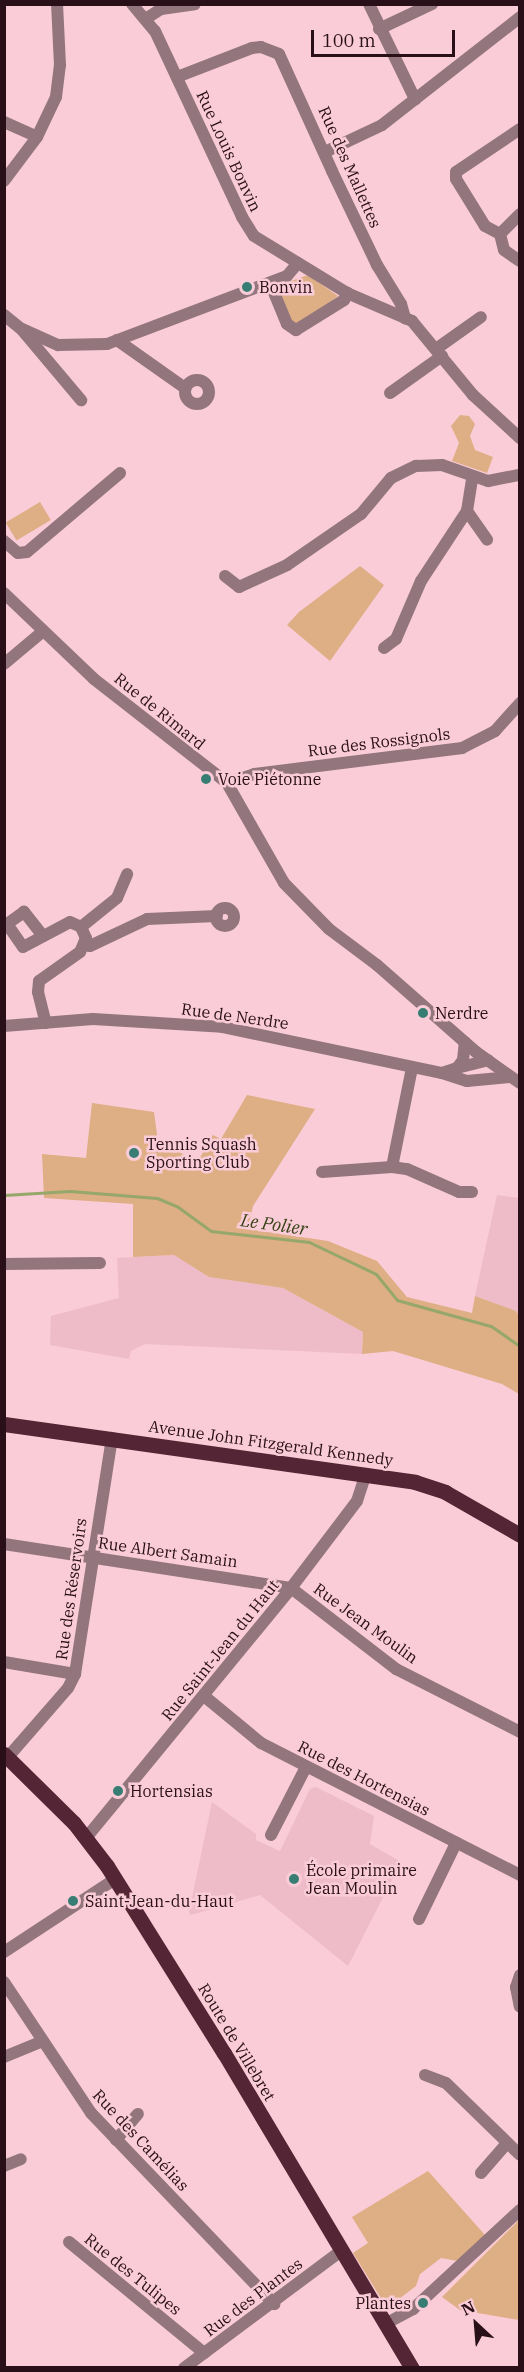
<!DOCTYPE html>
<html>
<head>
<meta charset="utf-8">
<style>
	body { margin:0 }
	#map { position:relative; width:524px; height:2372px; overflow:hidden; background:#faccd7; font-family:"IBM Plex Serif",serif }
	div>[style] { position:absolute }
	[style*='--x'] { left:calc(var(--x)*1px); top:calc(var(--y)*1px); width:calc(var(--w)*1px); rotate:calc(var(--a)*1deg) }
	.built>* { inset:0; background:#edbcc8 }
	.green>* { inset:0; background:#deae84; transform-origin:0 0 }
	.stream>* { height:3px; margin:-1.5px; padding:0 1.5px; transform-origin:1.5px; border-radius:1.5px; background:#95a76b }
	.minor>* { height:12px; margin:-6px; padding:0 6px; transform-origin:6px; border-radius:6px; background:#93767d }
	.minor>.ring { margin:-6px; padding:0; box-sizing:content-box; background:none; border:12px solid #93767d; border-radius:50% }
	.major>* { height:15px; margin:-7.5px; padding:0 7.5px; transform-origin:7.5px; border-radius:7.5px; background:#542534 }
	.dots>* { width:16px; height:16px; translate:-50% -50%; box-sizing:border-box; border:3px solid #faccd7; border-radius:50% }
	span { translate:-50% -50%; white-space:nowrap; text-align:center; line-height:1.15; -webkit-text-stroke:5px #faccd7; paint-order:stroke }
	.street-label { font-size:16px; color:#290f17 }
	.poi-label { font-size:16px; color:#290f17 }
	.left { translate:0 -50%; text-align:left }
	.right { translate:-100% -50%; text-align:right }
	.water-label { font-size:18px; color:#364114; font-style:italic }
	.frame { position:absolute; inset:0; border:6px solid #290f17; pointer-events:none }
	.north { position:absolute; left:446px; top:2294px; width:60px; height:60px; -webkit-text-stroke:4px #faccd7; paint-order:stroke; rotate:334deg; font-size:16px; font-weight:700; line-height:24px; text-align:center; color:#290f17 }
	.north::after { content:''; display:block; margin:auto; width:21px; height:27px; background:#290f17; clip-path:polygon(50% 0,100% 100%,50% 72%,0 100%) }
	.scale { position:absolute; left:311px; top:30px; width:144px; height:27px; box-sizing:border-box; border:3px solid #290f17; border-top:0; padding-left:8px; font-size:18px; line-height:21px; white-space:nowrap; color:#290f17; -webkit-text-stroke:4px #faccd7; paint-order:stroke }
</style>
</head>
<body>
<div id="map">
	<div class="built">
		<i style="clip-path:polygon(497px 1195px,519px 1198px,519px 1318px,516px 1311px,475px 1296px)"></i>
		<i style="clip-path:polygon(174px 1255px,209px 1277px,283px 1288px,363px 1332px,362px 1354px,145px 1344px,131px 1351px,129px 1359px,50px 1345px,51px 1316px,119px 1298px,117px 1258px)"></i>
		<i style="clip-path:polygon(316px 1787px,374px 1816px,370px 1844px,401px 1862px,348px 1966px,260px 1895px,191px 1915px,189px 1912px,212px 1802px,256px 1834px,256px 1840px,280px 1851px,310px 1789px)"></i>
	</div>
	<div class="green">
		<i style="clip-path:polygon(308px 275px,338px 296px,300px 325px,290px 322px,278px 290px,280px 285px)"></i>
		<i style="clip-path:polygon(460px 415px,469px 416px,475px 424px,470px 436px,475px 450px,493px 457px,487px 473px,452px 461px,459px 443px,451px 426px)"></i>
		<i style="left:40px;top:502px;width:21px;height:40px;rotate:59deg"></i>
		<i style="clip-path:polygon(360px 566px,384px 585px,330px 661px,287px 625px,299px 612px)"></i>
		<i style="clip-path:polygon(247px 1095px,315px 1109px,253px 1206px,248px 1229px,328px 1241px,377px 1261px,407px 1297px,472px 1313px,475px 1296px,516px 1311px,520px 1318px,519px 1394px,502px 1384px,393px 1351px,362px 1354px,363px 1332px,283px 1288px,209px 1277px,174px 1255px,133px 1257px,133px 1204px,44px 1198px,42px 1154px,86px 1158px,92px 1103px,154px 1112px,158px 1142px,198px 1161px,213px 1135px,221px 1139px)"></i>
		<i style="clip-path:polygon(428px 2171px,485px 2235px,458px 2261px,441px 2258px,420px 2274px,416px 2286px,387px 2308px,353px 2253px,368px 2243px,352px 2217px)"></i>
		<i style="clip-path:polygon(519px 2220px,519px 2320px,460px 2310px,442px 2297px)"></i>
	</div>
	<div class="stream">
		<i style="--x:4;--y:1195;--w:66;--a:-3.5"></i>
		<i style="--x:70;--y:1191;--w:87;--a:4.6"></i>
		<i style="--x:157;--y:1198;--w:23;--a:23"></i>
		<i style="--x:178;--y:1207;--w:41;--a:36"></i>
		<i style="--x:211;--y:1231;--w:99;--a:6.4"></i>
		<i style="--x:309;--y:1242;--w:74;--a:25.5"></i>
		<i style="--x:376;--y:1274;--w:33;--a:51"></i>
		<i style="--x:397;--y:1300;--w:98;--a:15.5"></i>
		<i style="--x:491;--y:1326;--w:35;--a:35"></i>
	</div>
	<div class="minor">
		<i style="--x:132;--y:4;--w:35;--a:50"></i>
		<i style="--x:155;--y:31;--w:205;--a:64.9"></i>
		<i style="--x:242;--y:217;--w:22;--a:58"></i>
		<i style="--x:254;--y:236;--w:109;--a:31.5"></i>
		<i style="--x:347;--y:293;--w:71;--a:23.3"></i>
		<i style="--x:412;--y:321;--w:96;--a:50.5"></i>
		<i style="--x:473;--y:395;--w:64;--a:42.5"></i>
		<i style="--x:369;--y:4;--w:106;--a:64.2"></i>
		<i style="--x:147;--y:18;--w:17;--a:-33"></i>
		<i style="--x:161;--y:9;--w:34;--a:-8"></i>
		<i style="--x:379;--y:29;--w:59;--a:-25.3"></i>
		<i style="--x:177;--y:77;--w:80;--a:-21.1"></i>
		<i style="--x:252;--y:48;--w:9;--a:-6"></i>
		<i style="--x:261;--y:47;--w:19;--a:21"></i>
		<i style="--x:279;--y:54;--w:128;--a:65.6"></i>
		<i style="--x:332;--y:171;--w:104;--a:64.4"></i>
		<i style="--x:377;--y:265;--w:46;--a:58.4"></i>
		<i style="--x:401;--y:304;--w:15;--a:74"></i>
		<i style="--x:4;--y:122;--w:36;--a:24"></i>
		<i style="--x:325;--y:152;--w:63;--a:-25.3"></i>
		<i style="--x:382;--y:125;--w:175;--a:-38"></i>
		<i style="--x:4;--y:181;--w:55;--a:-53.1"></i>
		<i style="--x:37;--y:137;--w:44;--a:-64.6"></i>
		<i style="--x:56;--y:97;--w:32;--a:-83"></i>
		<i style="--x:60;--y:65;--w:61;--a:-92.8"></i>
		<i style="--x:520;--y:214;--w:28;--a:135"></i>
		<i style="--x:500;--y:234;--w:16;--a:76"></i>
		<i style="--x:504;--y:250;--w:19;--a:35"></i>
		<i style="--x:500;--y:234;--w:17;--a:-152"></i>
		<i style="--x:485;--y:226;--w:55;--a:-121.7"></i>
		<i style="--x:456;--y:179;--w:7;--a:-90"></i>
		<i style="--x:456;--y:172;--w:77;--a:-33.9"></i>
		<i style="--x:270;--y:283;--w:44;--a:67.5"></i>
		<i style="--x:287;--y:324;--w:11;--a:34"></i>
		<i style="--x:296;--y:330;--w:57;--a:-32"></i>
		<i style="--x:344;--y:300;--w:8;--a:-67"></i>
		<i style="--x:4;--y:315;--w:21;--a:39"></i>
		<i style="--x:20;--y:328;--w:42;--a:24.1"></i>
		<i style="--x:58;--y:345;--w:49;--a:-1.2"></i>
		<i style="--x:107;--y:344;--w:192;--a:-20.7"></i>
		<i style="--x:287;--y:276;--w:17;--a:-50"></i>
		<i style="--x:22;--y:330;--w:92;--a:49.9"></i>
		<i style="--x:117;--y:340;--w:83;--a:35.2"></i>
		<i style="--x:436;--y:349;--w:55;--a:-35.4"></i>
		<i class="ring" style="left:185px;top:380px;width:12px;height:12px"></i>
		<i style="--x:390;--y:393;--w:64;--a:-35.4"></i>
		<i style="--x:467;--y:511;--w:35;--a:55"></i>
		<i style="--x:4;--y:541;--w:18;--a:41"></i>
		<i style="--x:18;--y:553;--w:9;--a:-6"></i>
		<i style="--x:27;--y:552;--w:122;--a:-40.3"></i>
		<i style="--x:225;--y:576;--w:18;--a:38"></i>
		<i style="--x:239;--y:587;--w:53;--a:-24.6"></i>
		<i style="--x:287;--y:565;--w:90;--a:-34.6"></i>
		<i style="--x:361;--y:514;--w:47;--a:-50.2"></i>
		<i style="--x:391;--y:478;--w:28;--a:-26"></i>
		<i style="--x:416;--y:466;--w:26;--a:-2"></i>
		<i style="--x:442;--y:465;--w:49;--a:19.2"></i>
		<i style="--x:488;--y:481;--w:33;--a:-11"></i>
		<i style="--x:4;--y:593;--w:124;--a:43.7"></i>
		<i style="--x:94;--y:679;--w:169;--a:38"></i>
		<i style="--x:227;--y:783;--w:115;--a:60.3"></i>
		<i style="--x:284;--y:883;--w:64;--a:45.6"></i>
		<i style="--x:329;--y:929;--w:60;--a:36.9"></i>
		<i style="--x:377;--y:965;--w:132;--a:41.3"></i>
		<i style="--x:476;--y:1052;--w:54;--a:35.2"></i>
		<i style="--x:384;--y:648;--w:15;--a:-37"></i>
		<i style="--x:396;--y:639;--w:63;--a:-66.7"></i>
		<i style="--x:421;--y:581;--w:84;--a:-56.7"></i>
		<i style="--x:467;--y:511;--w:33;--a:-81"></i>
		<i style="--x:4;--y:664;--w:50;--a:-40.1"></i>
		<i style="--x:227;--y:783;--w:28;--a:-18"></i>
		<i style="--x:254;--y:774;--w:210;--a:-7.1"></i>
		<i style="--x:462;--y:748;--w:37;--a:-27"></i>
		<i style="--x:495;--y:731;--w:38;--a:-48"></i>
		<i class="ring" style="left:216px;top:908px;width:6px;height:6px"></i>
		<i style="--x:81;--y:927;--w:46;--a:-38.9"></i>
		<i style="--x:117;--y:898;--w:26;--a:-67"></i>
		<i style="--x:43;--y:936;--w:31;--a:-128"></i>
		<i style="--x:24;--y:912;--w:21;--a:145"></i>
		<i style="--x:7;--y:924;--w:28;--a:55"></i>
		<i style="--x:23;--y:947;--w:53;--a:-28"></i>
		<i style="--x:70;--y:922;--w:12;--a:24"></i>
		<i style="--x:81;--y:927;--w:12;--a:66"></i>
		<i style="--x:86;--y:938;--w:15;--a:113"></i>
		<i style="--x:80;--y:952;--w:50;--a:144.7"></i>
		<i style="--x:39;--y:981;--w:11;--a:95"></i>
		<i style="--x:38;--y:992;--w:32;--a:76"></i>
		<i style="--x:84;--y:945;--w:6;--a:9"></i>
		<i style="--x:90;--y:946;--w:63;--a:-25.3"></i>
		<i style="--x:147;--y:919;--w:70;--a:-2.5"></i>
		<i style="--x:4;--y:1026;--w:89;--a:-4.5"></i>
		<i style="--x:93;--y:1019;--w:129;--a:3.5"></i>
		<i style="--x:222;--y:1027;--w:225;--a:11.8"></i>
		<i style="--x:442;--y:1073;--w:16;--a:-18"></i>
		<i style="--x:457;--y:1068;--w:10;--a:-53"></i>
		<i style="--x:463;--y:1060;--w:18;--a:-84"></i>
		<i style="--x:457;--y:1068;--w:32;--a:-14"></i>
		<i style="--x:442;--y:1073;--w:26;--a:18"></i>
		<i style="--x:467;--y:1081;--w:44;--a:-5.2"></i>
		<i style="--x:392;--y:1167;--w:15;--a:8"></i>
		<i style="--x:407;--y:1169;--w:57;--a:23.9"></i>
		<i style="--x:459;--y:1192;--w:13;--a:0"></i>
		<i style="--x:322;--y:1172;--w:70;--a:-4.1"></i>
		<i style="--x:392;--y:1167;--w:101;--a:-78.6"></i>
		<i style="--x:4;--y:1264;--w:96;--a:-0.6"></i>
		<i style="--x:4;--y:1544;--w:290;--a:8.7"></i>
		<i style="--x:291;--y:1588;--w:133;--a:37.6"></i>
		<i style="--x:396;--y:1669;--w:139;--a:26.9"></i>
		<i style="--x:4;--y:1662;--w:72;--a:9.6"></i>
		<i style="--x:204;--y:1696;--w:74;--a:39.5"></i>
		<i style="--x:261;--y:1743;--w:291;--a:27"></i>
		<i style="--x:8;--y:1757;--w:91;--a:-49"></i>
		<i style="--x:68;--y:1688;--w:16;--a:-63"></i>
		<i style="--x:75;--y:1674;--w:239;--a:-81.1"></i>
		<i style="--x:271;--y:1835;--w:76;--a:-62.8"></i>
		<i style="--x:86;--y:1838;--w:323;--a:-50.6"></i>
		<i style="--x:291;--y:1588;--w:109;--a:-52.8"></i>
		<i style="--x:357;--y:1501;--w:28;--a:-72"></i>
		<i style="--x:419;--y:1919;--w:85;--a:-64"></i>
		<i style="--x:4;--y:1952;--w:133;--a:-33.3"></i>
		<i style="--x:520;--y:1975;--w:13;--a:108"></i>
		<i style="--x:516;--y:1987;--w:20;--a:79"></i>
		<i style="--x:4;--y:1982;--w:157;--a:56.4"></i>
		<i style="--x:91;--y:2113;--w:265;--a:46.2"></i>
		<i style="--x:4;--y:2057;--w:42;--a:-22.3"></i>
		<i style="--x:425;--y:2075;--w:22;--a:21"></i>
		<i style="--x:446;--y:2083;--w:103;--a:44.2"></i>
		<i style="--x:116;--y:2140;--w:34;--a:-50"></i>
		<i style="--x:4;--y:2166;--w:18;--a:-22"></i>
		<i style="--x:481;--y:2173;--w:40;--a:-49"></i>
		<i style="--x:69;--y:2242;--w:175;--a:39.4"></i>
		<i style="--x:385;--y:2324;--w:32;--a:-28"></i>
		<i style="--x:413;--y:2309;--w:146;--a:-42.8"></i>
		<i style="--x:184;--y:2368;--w:196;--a:-36.7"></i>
	</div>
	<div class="major">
		<i style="--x:4;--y:1424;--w:415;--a:8"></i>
		<i style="--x:415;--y:1482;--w:32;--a:18"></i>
		<i style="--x:445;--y:1492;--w:86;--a:29.8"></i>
		<i style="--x:4;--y:1754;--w:98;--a:44.6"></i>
		<i style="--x:74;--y:1823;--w:54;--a:52.5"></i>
		<i style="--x:107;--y:1866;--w:221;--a:58"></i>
		<i style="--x:224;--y:2053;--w:367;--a:59.2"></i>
	</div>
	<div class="dots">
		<i style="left:247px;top:287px;background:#387d73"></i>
		<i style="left:206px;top:779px;background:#387d73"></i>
		<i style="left:423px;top:1013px;background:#387d73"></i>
		<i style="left:134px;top:1153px;background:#387d73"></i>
		<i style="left:118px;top:1791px;background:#387d73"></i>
		<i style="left:294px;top:1879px;background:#387d73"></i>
		<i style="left:73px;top:1901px;background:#387d73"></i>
		<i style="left:423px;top:2303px;background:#387d73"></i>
	</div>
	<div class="street-label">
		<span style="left:229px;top:151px;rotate:65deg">Rue Louis Bonvin</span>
		<span style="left:350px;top:167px;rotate:66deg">Rue des Mallettes</span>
		<span style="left:160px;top:711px;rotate:39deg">Rue de Rimard</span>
		<span style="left:379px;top:742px;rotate:-7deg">Rue des Rossignols</span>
		<span style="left:235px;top:1016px;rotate:8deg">Rue de Nerdre</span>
		<span style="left:271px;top:1443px;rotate:8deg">Avenue John Fitzgerald Kennedy</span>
		<span style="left:168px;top:1552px;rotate:8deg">Rue Albert Samain</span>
		<span style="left:71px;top:1589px;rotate:-82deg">Rue des Réservoirs</span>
		<span style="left:366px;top:1623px;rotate:36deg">Rue Jean Moulin</span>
		<span style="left:220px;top:1650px;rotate:-51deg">Rue Saint-Jean du Haut</span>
		<span style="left:364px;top:1778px;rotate:27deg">Rue des Hortensias</span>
		<span style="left:237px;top:2042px;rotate:59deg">Route de Villebret</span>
		<span style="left:141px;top:2140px;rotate:47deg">Rue des Camélias</span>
		<span style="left:133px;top:2274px;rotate:39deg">Rue des Tulipes</span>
		<span style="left:253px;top:2297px;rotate:-37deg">Rue des Plantes</span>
	</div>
	<div class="poi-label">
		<span class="left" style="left:259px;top:287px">Bonvin</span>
		<span class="left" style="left:218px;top:779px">Voie Piétonne</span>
		<span class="left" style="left:435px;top:1013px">Nerdre</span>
		<span class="left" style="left:146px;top:1153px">Tennis Squash<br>Sporting Club</span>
		<span class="left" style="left:130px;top:1791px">Hortensias</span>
		<span class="left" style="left:306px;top:1879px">École primaire<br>Jean Moulin</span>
		<span class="left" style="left:85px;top:1901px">Saint-Jean-du-Haut</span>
		<span class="right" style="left:411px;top:2303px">Plantes</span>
	</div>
	<div class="water-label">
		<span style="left:274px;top:1225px;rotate:8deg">Le Polier</span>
	</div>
	<div class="frame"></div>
	<div class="north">N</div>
	<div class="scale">100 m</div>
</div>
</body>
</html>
